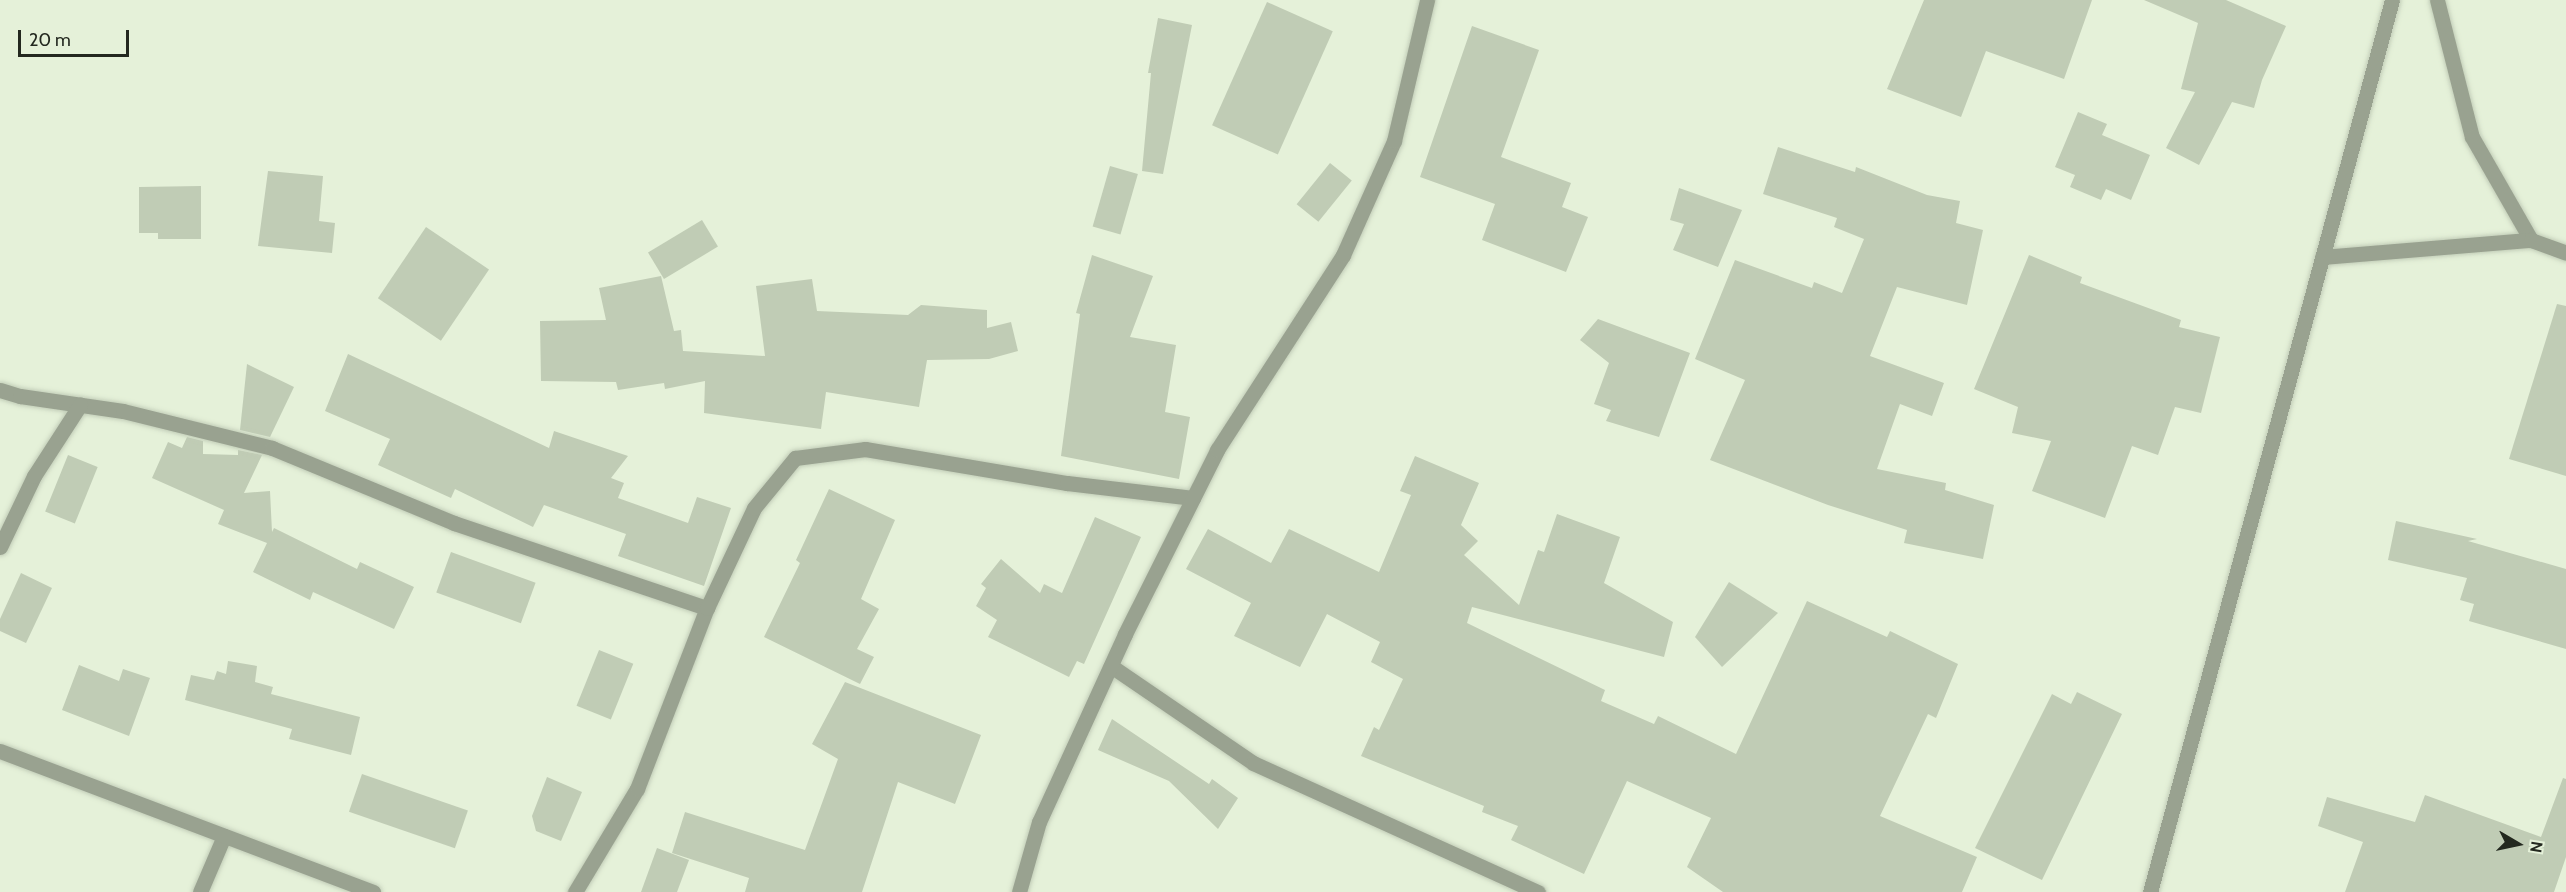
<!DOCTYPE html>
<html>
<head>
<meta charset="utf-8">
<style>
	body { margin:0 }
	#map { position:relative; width:2566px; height:892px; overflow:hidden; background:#e5f1d9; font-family:Cabin,sans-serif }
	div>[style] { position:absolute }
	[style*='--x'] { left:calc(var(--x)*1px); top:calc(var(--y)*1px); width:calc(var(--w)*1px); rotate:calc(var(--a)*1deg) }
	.building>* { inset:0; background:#c0ccb5; transform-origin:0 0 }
	.roads { filter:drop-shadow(0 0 2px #c2cdb8) drop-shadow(0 0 2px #c2cdb8) }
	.minor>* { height:15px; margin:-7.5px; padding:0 7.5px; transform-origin:7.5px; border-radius:7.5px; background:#99a290 }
	.tertiary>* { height:15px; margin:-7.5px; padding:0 7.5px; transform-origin:7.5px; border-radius:7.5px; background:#99a290 }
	span { translate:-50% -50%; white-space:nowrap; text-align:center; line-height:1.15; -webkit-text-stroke:4.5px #e5f1d9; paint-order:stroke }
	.north { position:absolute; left:2488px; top:814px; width:60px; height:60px; -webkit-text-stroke:4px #e5f1d9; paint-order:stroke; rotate:99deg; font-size:16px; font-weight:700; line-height:24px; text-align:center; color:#23281f }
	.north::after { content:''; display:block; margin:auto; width:21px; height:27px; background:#23281f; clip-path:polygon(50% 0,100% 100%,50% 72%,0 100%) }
	.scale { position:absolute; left:18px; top:30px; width:111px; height:27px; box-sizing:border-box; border:3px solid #23281f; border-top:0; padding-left:8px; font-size:18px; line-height:21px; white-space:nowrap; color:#23281f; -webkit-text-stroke:4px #e5f1d9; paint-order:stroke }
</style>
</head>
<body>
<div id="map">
	<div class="building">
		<i style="clip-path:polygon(1924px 0,2092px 0,2064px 79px,1986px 51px,1961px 117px,1887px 89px)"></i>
		<i style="clip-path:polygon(2144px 0,2226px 0,2286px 26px,2262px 80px,2254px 108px,2232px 102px,2199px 165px,2166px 148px,2195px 92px,2181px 89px,2198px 23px)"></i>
		<i style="left:1267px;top:2px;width:72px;height:135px;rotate:24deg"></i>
		<i style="clip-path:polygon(1158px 18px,1192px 25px,1163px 174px,1142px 171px,1151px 73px,1148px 73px)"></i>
		<i style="clip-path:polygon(1472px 26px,1539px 50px,1501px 157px,1571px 183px,1562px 207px,1588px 217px,1566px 272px,1482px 240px,1495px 204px,1420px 177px)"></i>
		<i style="clip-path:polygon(2078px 112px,2107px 124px,2102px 135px,2150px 155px,2131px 200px,2106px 189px,2101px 200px,2070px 187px,2075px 175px,2055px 167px)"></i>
		<i style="clip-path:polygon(1778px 147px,1855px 172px,1856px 167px,1927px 195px,1960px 201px,1956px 223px,1983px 230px,1967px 305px,1897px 287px,1870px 356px,1944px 383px,1932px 416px,1900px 404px,1877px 469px,1946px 483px,1945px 490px,1994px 505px,1983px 559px,1904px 543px,1907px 530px,1828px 505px,1710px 460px,1745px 380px,1695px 359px,1735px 260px,1812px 288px,1814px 282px,1842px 293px,1864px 239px,1834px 227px,1837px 218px,1763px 194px)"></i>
		<i style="left:1330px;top:163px;width:28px;height:53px;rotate:39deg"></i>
		<i style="left:1110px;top:166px;width:29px;height:63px;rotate:16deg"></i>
		<i style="clip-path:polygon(268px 171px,323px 176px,319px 221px,335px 223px,332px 253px,258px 246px)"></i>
		<i style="clip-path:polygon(201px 186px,201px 239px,158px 239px,158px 233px,139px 233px,139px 187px)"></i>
		<i style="clip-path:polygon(1679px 188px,1742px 210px,1718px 267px,1673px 250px,1684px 224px,1670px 220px)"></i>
		<i style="left:702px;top:220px;width:31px;height:63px;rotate:59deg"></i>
		<i style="left:426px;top:227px;width:76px;height:86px;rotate:34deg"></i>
		<i style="clip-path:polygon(1092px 255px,1153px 276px,1130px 337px,1176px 345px,1165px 412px,1190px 417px,1179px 479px,1061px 456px,1080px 314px,1076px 313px)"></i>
		<i style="clip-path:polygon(2029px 255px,2082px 277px,2080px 283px,2181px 320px,2179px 327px,2220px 337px,2201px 413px,2175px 407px,2158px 455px,2132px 446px,2105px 518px,2032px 491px,2051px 441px,2012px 433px,2018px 407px,1974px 389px)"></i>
		<i style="clip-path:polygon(661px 276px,674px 331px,681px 330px,683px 351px,765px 356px,756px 286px,812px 279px,817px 311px,908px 315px,921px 305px,987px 310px,987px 328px,1011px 322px,1018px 351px,989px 359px,927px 360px,919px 407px,826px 392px,821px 429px,704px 413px,705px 381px,665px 389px,664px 383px,618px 390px,616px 382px,541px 381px,540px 321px,606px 320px,599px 288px)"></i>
		<i style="clip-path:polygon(2557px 304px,2566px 306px,2566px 476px,2509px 459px)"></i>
		<i style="clip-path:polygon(1598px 319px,1690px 353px,1659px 437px,1606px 421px,1611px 410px,1594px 404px,1609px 363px,1580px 340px)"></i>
		<i style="clip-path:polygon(348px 354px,549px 448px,554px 431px,628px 456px,611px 478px,624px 483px,618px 498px,688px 523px,697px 497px,731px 508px,704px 586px,618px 556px,626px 534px,544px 505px,533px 527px,455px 489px,451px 498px,378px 465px,390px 439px,325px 411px)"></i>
		<i style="clip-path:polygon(247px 364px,294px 387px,270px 437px,240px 430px)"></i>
		<i style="clip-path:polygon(187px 437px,203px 441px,203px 454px,238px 455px,238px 450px,262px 455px,244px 493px,270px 491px,272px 532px,274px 528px,357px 569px,360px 562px,414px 587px,394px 629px,313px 592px,310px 600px,253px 572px,267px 543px,218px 524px,224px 510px,152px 478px,168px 442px,182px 448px)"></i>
		<i style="left:68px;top:455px;width:32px;height:61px;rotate:22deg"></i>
		<i style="clip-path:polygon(1415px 456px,1479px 483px,1461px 525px,1478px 541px,1464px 555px,1519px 605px,1538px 550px,1544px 552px,1557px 514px,1620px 537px,1604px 583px,1673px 622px,1664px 657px,1472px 607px,1467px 623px,1605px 690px,1601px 701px,1654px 724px,1658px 716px,1736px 754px,1807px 601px,1887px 637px,1890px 631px,1958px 664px,1936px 718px,1928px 714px,1880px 816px,1977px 857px,1962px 892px,1723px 892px,1687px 867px,1711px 818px,1627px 781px,1584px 874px,1511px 840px,1518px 826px,1482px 812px,1484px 806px,1361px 756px,1374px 727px,1379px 730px,1403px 679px,1371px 662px,1380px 642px,1327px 614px,1300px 667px,1234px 636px,1251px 603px,1186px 569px,1208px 529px,1271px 563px,1289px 529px,1379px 572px,1411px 495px,1400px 491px)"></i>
		<i style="clip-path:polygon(829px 489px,895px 520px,861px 599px,879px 609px,857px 649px,874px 657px,860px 684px,764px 637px,800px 563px,796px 560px)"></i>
		<i style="clip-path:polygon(1095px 517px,1141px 537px,1084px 664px,1077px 661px,1069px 677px,988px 637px,997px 620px,976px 606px,986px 588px,981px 584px,1001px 559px,1040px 593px,1044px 584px,1062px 593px)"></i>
		<i style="clip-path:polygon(2396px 521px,2477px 539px,2468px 541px,2566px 569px,2566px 649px,2469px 621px,2474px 604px,2460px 600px,2467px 578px,2388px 560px)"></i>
		<i style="left:451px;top:552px;width:90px;height:43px;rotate:20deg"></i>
		<i style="clip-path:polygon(21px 573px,52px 588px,26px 643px,0 631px,0 619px)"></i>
		<i style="clip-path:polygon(1729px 582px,1778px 613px,1722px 667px,1695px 637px)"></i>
		<i style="left:599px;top:650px;width:37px;height:60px;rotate:22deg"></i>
		<i style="clip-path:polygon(228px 661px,257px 666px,255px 682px,273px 687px,271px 694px,360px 717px,351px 755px,289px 739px,292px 729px,185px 700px,191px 675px,214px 680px,217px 671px,226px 674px)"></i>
		<i style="clip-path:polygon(79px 665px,119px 681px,123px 669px,150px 678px,129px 736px,62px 710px)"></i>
		<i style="clip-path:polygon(845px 682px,981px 735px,955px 804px,898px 782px,862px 892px,745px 892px,749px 878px,672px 853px,685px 812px,805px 850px,838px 759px,812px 744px)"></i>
		<i style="clip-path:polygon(2077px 692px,2122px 714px,2042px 880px,1975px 848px,2052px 694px,2071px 704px)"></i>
		<i style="clip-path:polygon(1112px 719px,1209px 784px,1212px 779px,1238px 798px,1218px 829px,1169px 781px,1098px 750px)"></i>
		<i style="left:362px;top:774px;width:112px;height:40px;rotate:19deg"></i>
		<i style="clip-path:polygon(547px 777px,582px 792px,561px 841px,536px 831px,532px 816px)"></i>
		<i style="clip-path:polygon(2563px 778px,2566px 779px,2566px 857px,2554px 892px,2345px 892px,2363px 842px,2318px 826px,2327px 797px,2415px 822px,2425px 795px,2541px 837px)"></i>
		<i style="clip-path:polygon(657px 848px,689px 860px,677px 892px,641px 892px)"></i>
	</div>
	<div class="roads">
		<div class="minor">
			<i style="--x:2437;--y:0;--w:141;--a:75.7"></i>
			<i style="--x:2472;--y:137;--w:119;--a:60.2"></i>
			<i style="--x:2322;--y:257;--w:210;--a:-4.7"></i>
			<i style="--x:2531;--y:240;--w:37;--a:20"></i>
			<i style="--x:0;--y:390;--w:21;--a:17"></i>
			<i style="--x:20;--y:396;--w:104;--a:8.3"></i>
			<i style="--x:123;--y:411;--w:154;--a:13.9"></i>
			<i style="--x:272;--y:448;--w:197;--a:22.4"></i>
			<i style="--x:454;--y:523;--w:267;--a:18.6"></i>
			<i style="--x:0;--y:547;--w:79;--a:-64.4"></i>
			<i style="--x:34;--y:476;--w:85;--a:-57.1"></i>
			<i style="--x:1111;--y:666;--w:172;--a:34.3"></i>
			<i style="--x:1253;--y:763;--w:313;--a:24.4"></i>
			<i style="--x:200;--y:892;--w:61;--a:-66.8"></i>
			<i style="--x:575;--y:892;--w:120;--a:-59"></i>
			<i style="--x:637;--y:789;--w:194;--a:-68.9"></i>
			<i style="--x:707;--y:608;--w:110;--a:-64.8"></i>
			<i style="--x:754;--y:508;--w:65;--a:-50.6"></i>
			<i style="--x:795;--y:458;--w:71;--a:-7.3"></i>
			<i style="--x:865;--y:449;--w:205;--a:9.6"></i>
			<i style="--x:1067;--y:483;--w:127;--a:6.8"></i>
			<i style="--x:1019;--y:892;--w:73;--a:-74.1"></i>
			<i style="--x:1039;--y:822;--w:207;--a:-65.4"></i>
			<i style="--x:1125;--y:634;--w:206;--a:-63.4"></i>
			<i style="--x:1217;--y:450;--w:232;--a:-57.1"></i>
			<i style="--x:1343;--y:255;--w:125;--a:-65.9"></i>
			<i style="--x:1394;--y:141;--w:145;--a:-76.8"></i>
			<i style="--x:2150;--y:892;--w:924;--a:-74.82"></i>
		</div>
		<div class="tertiary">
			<i style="--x:0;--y:751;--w:399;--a:20.7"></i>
		</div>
	</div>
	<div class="north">N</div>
	<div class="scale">20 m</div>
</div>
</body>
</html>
